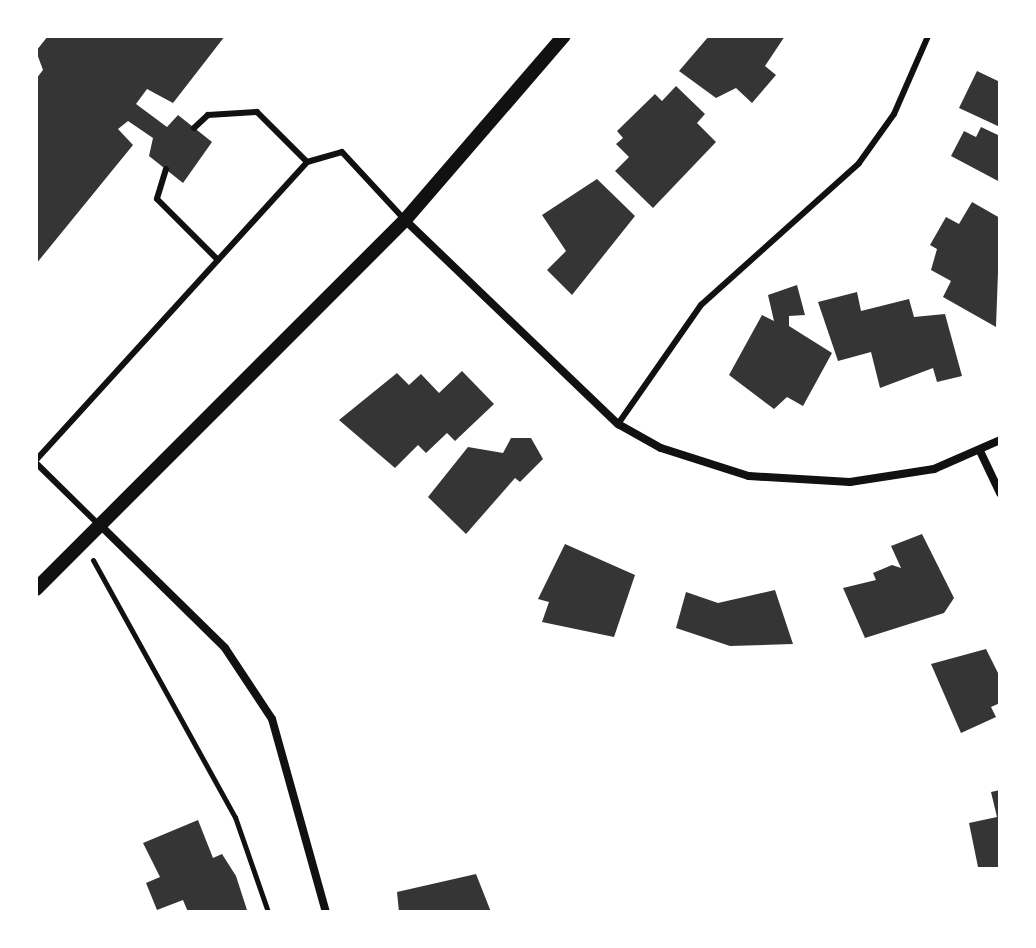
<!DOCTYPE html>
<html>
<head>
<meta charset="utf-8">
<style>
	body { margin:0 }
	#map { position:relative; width:1036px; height:948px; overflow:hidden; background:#fff; font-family:"Asap Condensed",sans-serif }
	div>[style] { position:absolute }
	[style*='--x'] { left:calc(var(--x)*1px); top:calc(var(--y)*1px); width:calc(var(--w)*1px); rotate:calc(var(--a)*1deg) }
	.building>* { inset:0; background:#353535 }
	.path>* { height:5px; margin:-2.5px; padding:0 2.5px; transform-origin:2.5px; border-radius:2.5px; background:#111 }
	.service>* { height:6px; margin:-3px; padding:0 3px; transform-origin:3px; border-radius:3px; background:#111 }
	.minor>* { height:8px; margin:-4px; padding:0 4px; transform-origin:4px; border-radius:4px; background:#111 }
	.tertiary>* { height:14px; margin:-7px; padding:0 7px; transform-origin:7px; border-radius:7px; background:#111 }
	span { translate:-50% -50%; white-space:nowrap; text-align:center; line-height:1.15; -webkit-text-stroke:8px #fff; paint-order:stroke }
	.frame { position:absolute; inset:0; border:38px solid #fff; pointer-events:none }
</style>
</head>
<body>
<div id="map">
	<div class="building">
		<i style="clip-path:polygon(48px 36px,225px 36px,173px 103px,147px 89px,136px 104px,167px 127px,178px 115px,212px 142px,183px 183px,149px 156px,153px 138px,128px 121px,118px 129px,133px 145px,36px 264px,36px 79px,43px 70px,36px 51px)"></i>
		<i style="clip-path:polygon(709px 36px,785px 36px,765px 66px,776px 75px,752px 103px,736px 88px,716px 98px,679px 71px)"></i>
		<i style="clip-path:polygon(977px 71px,1000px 82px,1000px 127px,959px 108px)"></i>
		<i style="clip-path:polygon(676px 86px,705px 114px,697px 123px,716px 142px,653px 208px,615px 171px,629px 157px,616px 144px,623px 138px,617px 131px,655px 94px,662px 101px)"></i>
		<i style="clip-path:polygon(981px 127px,1000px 136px,1000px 182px,951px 156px,964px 131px,976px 137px)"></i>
		<i style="clip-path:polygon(597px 179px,635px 216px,572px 295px,547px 270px,566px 251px,542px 215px)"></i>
		<i style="clip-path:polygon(972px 202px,1000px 218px,996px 327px,943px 297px,951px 281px,931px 270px,937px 249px,930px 245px,946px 217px,959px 224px)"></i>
		<i style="clip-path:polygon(797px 285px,805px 315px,789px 316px,789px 326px,832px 353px,803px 406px,787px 397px,774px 409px,729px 375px,762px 315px,774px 321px,768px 295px)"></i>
		<i style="clip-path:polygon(857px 292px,861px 311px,909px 299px,914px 317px,945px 314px,962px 376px,937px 382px,933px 368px,880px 388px,871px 352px,838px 361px,818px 302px)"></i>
		<i style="clip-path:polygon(462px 371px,494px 404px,455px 441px,447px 433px,426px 453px,418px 445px,395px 468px,339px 420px,397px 373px,409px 385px,421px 374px,439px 393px)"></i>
		<i style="clip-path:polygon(511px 438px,531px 438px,543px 459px,520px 482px,515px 478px,466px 534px,428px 497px,468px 447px,503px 453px)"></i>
		<i style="clip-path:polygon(922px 534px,954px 598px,944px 613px,865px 638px,843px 588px,876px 580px,873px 573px,892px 565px,901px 568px,891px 546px)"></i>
		<i style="clip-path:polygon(565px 544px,635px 575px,614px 637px,542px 622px,549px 602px,538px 599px)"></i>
		<i style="clip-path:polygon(775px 590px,793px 644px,730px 646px,676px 628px,686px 592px,718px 603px)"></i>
		<i style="clip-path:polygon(986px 649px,1000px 677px,1000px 703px,991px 707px,996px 717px,961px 733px,931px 664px)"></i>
		<i style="clip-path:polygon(1000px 790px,1000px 867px,978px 867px,969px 823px,997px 817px,991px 792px)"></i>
		<i style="clip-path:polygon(198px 820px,213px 858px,222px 854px,236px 876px,247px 910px,188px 912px,183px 900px,157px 910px,146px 883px,160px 877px,143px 843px)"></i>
		<i style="clip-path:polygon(476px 874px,491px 912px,399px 912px,397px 892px)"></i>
	</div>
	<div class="path">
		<i style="--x:93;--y:560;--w:294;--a:61.1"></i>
		<i style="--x:235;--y:817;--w:101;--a:70.8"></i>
	</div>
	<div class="service">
		<i style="--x:194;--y:128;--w:19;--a:-43"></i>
		<i style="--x:208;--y:115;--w:49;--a:-3.5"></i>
		<i style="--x:257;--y:112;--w:71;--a:45"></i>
		<i style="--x:166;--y:169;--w:31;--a:107"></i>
		<i style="--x:157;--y:199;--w:86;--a:45"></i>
		<i style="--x:618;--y:424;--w:145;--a:-55.1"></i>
		<i style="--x:701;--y:305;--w:212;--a:-41.9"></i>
		<i style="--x:859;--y:163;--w:60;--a:-54.5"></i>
		<i style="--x:894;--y:114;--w:85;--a:-66.4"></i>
		<i style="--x:36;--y:460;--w:403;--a:-47.7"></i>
		<i style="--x:307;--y:162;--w:36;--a:-16"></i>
		<i style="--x:342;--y:152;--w:93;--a:47.2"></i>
		<i style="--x:36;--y:463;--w:88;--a:44.5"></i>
	</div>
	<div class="minor">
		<i style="--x:405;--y:220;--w:295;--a:43.8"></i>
		<i style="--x:618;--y:424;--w:49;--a:29.2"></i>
		<i style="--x:661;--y:448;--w:92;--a:17.7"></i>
		<i style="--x:749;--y:476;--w:101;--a:3.4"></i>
		<i style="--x:850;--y:482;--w:85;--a:-8.8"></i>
		<i style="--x:934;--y:469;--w:72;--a:-23.7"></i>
		<i style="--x:980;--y:451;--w:47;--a:64.5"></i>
		<i style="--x:101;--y:526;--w:174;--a:44.5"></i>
		<i style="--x:225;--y:648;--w:85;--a:56.5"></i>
		<i style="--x:272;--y:719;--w:200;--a:74.4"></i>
	</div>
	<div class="tertiary">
		<i style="--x:36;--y:589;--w:522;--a:-45"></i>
		<i style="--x:405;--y:220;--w:243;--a:-49.2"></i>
	</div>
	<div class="frame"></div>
</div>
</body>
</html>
